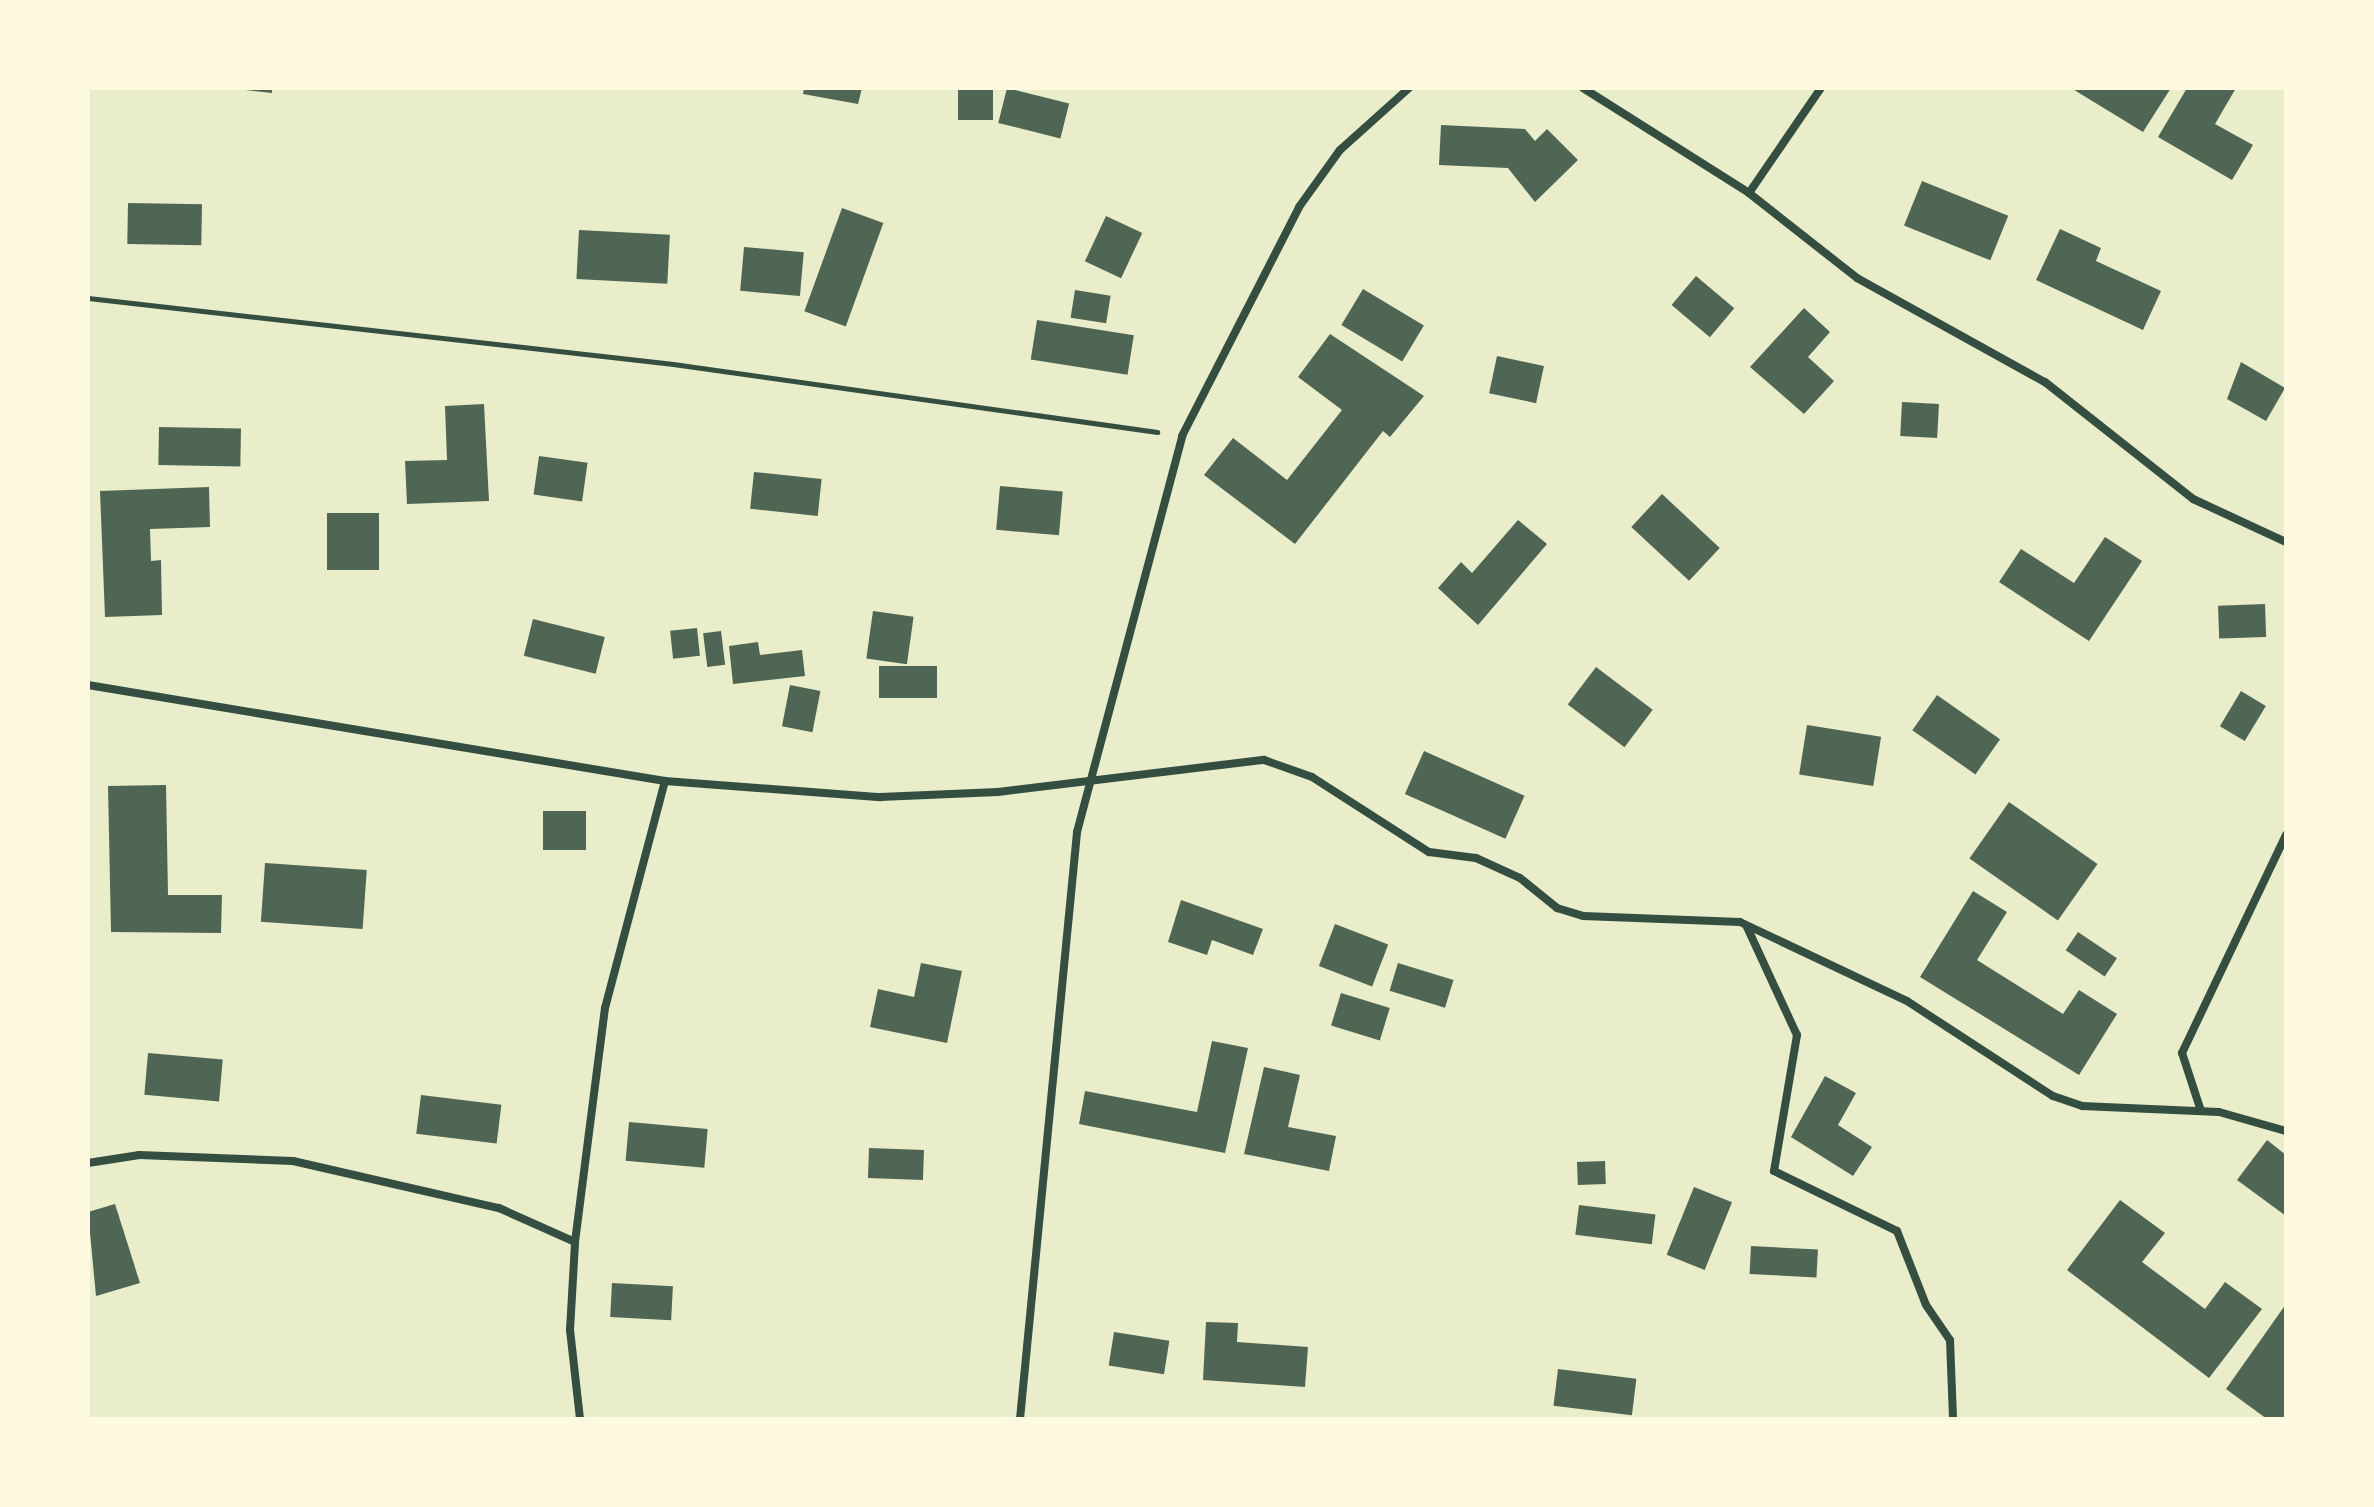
<!DOCTYPE html>
<html>
<head>
<meta charset="utf-8">
<style>
	body { margin:0 }
	#map { position:relative; width:2374px; height:1507px; overflow:hidden; background:#e9edc9; font-family:"Sofia Sans Condensed",sans-serif }
	div>[style] { position:absolute }
	[style*='--x'] { left:calc(var(--x)*1px); top:calc(var(--y)*1px); width:calc(var(--w)*1px); rotate:calc(var(--a)*1deg) }
	.building>* { inset:0; background:#4f6655; transform-origin:0 0 }
	.path>* { height:5px; margin:-2.5px; padding:0 2.5px; transform-origin:2.5px; border-radius:2.5px; background:#344e41 }
	.minor>* { height:8px; margin:-4px; padding:0 4px; transform-origin:4px; border-radius:4px; background:#344e41 }
	span { translate:-50% -50%; white-space:nowrap; text-align:center; line-height:1.15; -webkit-text-stroke:6px #fefae0; paint-order:stroke }
	.frame { position:absolute; inset:0; border:90px solid #fefae0; pointer-events:none }
</style>
</head>
<body>
<div id="map">
	<div class="building">
		<i style="clip-path:polygon(229px 88px,272px 88px,272px 93px)"></i>
		<i style="clip-path:polygon(804px 88px,862px 88px,858px 104px,803px 94px)"></i>
		<i style="left:958px;top:88px;width:35px;height:32px"></i>
		<i style="left:1007px;top:88px;width:64px;height:36px;rotate:14deg"></i>
		<i style="clip-path:polygon(2071px 88px,2171px 88px,2143px 132px)"></i>
		<i style="clip-path:polygon(2187px 88px,2236px 88px,2215px 124px,2253px 145px,2232px 180px,2158px 137px)"></i>
		<i style="clip-path:polygon(1441px 125px,1525px 129px,1535px 141px,1547px 129px,1578px 160px,1535px 202px,1508px 168px,1439px 165px)"></i>
		<i style="left:1922px;top:181px;width:93px;height:48px;rotate:22deg"></i>
		<i style="left:128px;top:203px;width:74px;height:41px;rotate:1deg"></i>
		<i style="left:842px;top:208px;width:44px;height:110px;rotate:20deg"></i>
		<i style="left:1106px;top:216px;width:40px;height:50px;rotate:25deg"></i>
		<i style="clip-path:polygon(2060px 229px,2101px 248px,2096px 261px,2161px 291px,2143px 330px,2036px 280px)"></i>
		<i style="left:579px;top:230px;width:91px;height:49px;rotate:3deg"></i>
		<i style="left:744px;top:247px;width:60px;height:44px;rotate:5deg"></i>
		<i style="left:1696px;top:276px;width:50px;height:38px;rotate:40deg"></i>
		<i style="left:1363px;top:289px;width:71px;height:42px;rotate:31deg"></i>
		<i style="left:1075px;top:290px;width:36px;height:28px;rotate:9deg"></i>
		<i style="clip-path:polygon(1804px 308px,1830px 332px,1808px 357px,1834px 381px,1804px 414px,1750px 367px)"></i>
		<i style="left:1037px;top:320px;width:98px;height:40px;rotate:9deg"></i>
		<i style="clip-path:polygon(1330px 334px,1424px 396px,1390px 437px,1383px 431px,1295px 544px,1204px 475px,1233px 438px,1287px 480px,1342px 410px,1298px 377px)"></i>
		<i style="left:1497px;top:356px;width:48px;height:38px;rotate:12deg"></i>
		<i style="clip-path:polygon(2241px 362px,2285px 388px,2266px 421px,2227px 399px)"></i>
		<i style="left:1902px;top:402px;width:37px;height:34px;rotate:3deg"></i>
		<i style="clip-path:polygon(484px 404px,489px 501px,407px 504px,405px 461px,447px 460px,445px 406px)"></i>
		<i style="left:159px;top:427px;width:82px;height:38px;rotate:1deg"></i>
		<i style="left:539px;top:456px;width:49px;height:39px;rotate:8deg"></i>
		<i style="left:754px;top:472px;width:68px;height:37px;rotate:6deg"></i>
		<i style="left:1000px;top:486px;width:63px;height:44px;rotate:5deg"></i>
		<i style="clip-path:polygon(209px 487px,210px 527px,150px 529px,151px 561px,161px 560px,162px 615px,105px 617px,100px 491px)"></i>
		<i style="left:1662px;top:494px;width:79px;height:45px;rotate:43deg"></i>
		<i style="left:379px;top:513px;width:57px;height:52px;rotate:90deg"></i>
		<i style="clip-path:polygon(1518px 520px,1547px 544px,1478px 625px,1438px 588px,1461px 562px,1472px 573px)"></i>
		<i style="clip-path:polygon(2105px 537px,2142px 561px,2089px 641px,1999px 582px,2021px 549px,2074px 583px)"></i>
		<i style="left:2265px;top:604px;width:33px;height:47px;rotate:88deg"></i>
		<i style="left:873px;top:611px;width:41px;height:48px;rotate:8deg"></i>
		<i style="left:533px;top:619px;width:74px;height:38px;rotate:14deg"></i>
		<i style="left:697px;top:628px;width:28px;height:27px;rotate:84deg"></i>
		<i style="left:721px;top:631px;width:34px;height:18px;rotate:83deg"></i>
		<i style="clip-path:polygon(758px 642px,760px 655px,802px 650px,805px 676px,733px 684px,729px 646px)"></i>
		<i style="left:879px;top:666px;width:58px;height:32px"></i>
		<i style="left:1596px;top:667px;width:71px;height:47px;rotate:37deg"></i>
		<i style="left:790px;top:685px;width:31px;height:42px;rotate:11deg"></i>
		<i style="left:2241px;top:691px;width:29px;height:41px;rotate:31deg"></i>
		<i style="left:1937px;top:695px;width:77px;height:43px;rotate:35deg"></i>
		<i style="left:1807px;top:725px;width:75px;height:50px;rotate:9deg"></i>
		<i style="left:1424px;top:751px;width:110px;height:47px;rotate:24deg"></i>
		<i style="clip-path:polygon(166px 785px,168px 895px,222px 895px,221px 933px,111px 932px,108px 786px)"></i>
		<i style="left:2009px;top:802px;width:108px;height:69px;rotate:35deg"></i>
		<i style="left:543px;top:811px;width:43px;height:39px"></i>
		<i style="left:265px;top:863px;width:102px;height:59px;rotate:4deg"></i>
		<i style="clip-path:polygon(1973px 891px,2007px 912px,1977px 960px,2063px 1014px,2079px 990px,2117px 1014px,2079px 1075px,1920px 977px)"></i>
		<i style="clip-path:polygon(1181px 900px,1263px 929px,1253px 955px,1212px 940px,1207px 955px,1168px 942px)"></i>
		<i style="left:1335px;top:924px;width:57px;height:45px;rotate:21deg"></i>
		<i style="left:2078px;top:932px;width:47px;height:22px;rotate:34deg"></i>
		<i style="clip-path:polygon(921px 963px,962px 971px,947px 1043px,870px 1027px,878px 989px,914px 997px)"></i>
		<i style="left:1398px;top:963px;width:58px;height:29px;rotate:17deg"></i>
		<i style="left:1341px;top:993px;width:51px;height:34px;rotate:17deg"></i>
		<i style="clip-path:polygon(1212px 1041px,1248px 1048px,1225px 1153px,1079px 1124px,1085px 1091px,1197px 1112px)"></i>
		<i style="left:148px;top:1053px;width:75px;height:42px;rotate:5deg"></i>
		<i style="clip-path:polygon(1264px 1067px,1300px 1075px,1288px 1127px,1336px 1136px,1329px 1171px,1244px 1154px)"></i>
		<i style="clip-path:polygon(1825px 1076px,1856px 1093px,1838px 1125px,1872px 1147px,1853px 1176px,1791px 1137px)"></i>
		<i style="left:421px;top:1095px;width:81px;height:39px;rotate:7deg"></i>
		<i style="left:629px;top:1122px;width:79px;height:39px;rotate:5deg"></i>
		<i style="clip-path:polygon(2267px 1140px,2286px 1155px,2286px 1216px,2237px 1180px)"></i>
		<i style="left:869px;top:1148px;width:55px;height:30px;rotate:2deg"></i>
		<i style="left:1605px;top:1161px;width:23px;height:28px;rotate:88deg"></i>
		<i style="left:1694px;top:1187px;width:41px;height:73px;rotate:22deg"></i>
		<i style="clip-path:polygon(2120px 1200px,2165px 1233px,2142px 1262px,2205px 1309px,2225px 1282px,2262px 1309px,2209px 1378px,2067px 1270px)"></i>
		<i style="clip-path:polygon(115px 1204px,140px 1283px,96px 1296px,88px 1212px)"></i>
		<i style="left:1579px;top:1205px;width:77px;height:30px;rotate:7deg"></i>
		<i style="left:1751px;top:1246px;width:67px;height:28px;rotate:3deg"></i>
		<i style="left:612px;top:1283px;width:61px;height:34px;rotate:3deg"></i>
		<i style="clip-path:polygon(2286px 1304px,2286px 1419px,2267px 1419px,2226px 1389px)"></i>
		<i style="clip-path:polygon(1206px 1322px,1238px 1323px,1237px 1342px,1308px 1347px,1305px 1387px,1203px 1380px)"></i>
		<i style="left:1114px;top:1332px;width:56px;height:34px;rotate:9deg"></i>
		<i style="left:1558px;top:1369px;width:79px;height:37px;rotate:7deg"></i>
	</div>
	<div class="path">
		<i style="--x:88;--y:298;--w:589;--a:6.44"></i>
		<i style="--x:673;--y:364;--w:489;--a:8"></i>
	</div>
	<div class="minor">
		<i style="--x:1583;--y:88;--w:196;--a:32.3"></i>
		<i style="--x:1749;--y:193;--w:137;--a:38.2"></i>
		<i style="--x:1857;--y:278;--w:215;--a:29"></i>
		<i style="--x:2045;--y:382;--w:189;--a:38.3"></i>
		<i style="--x:2193;--y:499;--w:102;--a:24.8"></i>
		<i style="--x:1749;--y:193;--w:127;--a:-55.6"></i>
		<i style="--x:88;--y:685;--w:585;--a:9.45"></i>
		<i style="--x:665;--y:781;--w:216;--a:4.3"></i>
		<i style="--x:880;--y:797;--w:118;--a:-2.4"></i>
		<i style="--x:998;--y:792;--w:268;--a:-6.9"></i>
		<i style="--x:1264;--y:760;--w:51;--a:19.5"></i>
		<i style="--x:1312;--y:777;--w:139;--a:32.7"></i>
		<i style="--x:1429;--y:852;--w:47;--a:7.3"></i>
		<i style="--x:1476;--y:858;--w:48;--a:24.4"></i>
		<i style="--x:1520;--y:878;--w:48;--a:39"></i>
		<i style="--x:1557;--y:908;--w:27;--a:17"></i>
		<i style="--x:1583;--y:916;--w:157;--a:2.2"></i>
		<i style="--x:1740;--y:922;--w:185;--a:25.3"></i>
		<i style="--x:1907;--y:1001;--w:174;--a:33.1"></i>
		<i style="--x:2053;--y:1096;--w:31;--a:19"></i>
		<i style="--x:2082;--y:1106;--w:137;--a:2.5"></i>
		<i style="--x:2219;--y:1112;--w:70;--a:15.8"></i>
		<i style="--x:1747;--y:927;--w:119;--a:65.2"></i>
		<i style="--x:1797;--y:1035;--w:138;--a:99.6"></i>
		<i style="--x:1774;--y:1171;--w:137;--a:26"></i>
		<i style="--x:1897;--y:1231;--w:79;--a:68.6"></i>
		<i style="--x:1926;--y:1305;--w:42;--a:55.6"></i>
		<i style="--x:1950;--y:1340;--w:79;--a:87.8"></i>
		<i style="--x:2201;--y:1111;--w:61;--a:-108.1"></i>
		<i style="--x:2182;--y:1053;--w:242;--a:-64.5"></i>
		<i style="--x:88;--y:1163;--w:52;--a:-8.9"></i>
		<i style="--x:139;--y:1155;--w:154;--a:2.2"></i>
		<i style="--x:293;--y:1161;--w:211;--a:12.9"></i>
		<i style="--x:499;--y:1208;--w:83;--a:24.1"></i>
		<i style="--x:580;--y:1419;--w:90;--a:-96.4"></i>
		<i style="--x:570;--y:1330;--w:88;--a:-86.7"></i>
		<i style="--x:575;--y:1242;--w:236;--a:-82.7"></i>
		<i style="--x:605;--y:1008;--w:235;--a:-75.2"></i>
		<i style="--x:1020;--y:1419;--w:590;--a:-84.45"></i>
		<i style="--x:1077;--y:832;--w:410;--a:-75.1"></i>
		<i style="--x:1182;--y:436;--w:257;--a:-62.9"></i>
		<i style="--x:1299;--y:207;--w:70;--a:-54.3"></i>
		<i style="--x:1340;--y:150;--w:93;--a:-41.9"></i>
	</div>
	<div class="frame"></div>
</div>
</body>
</html>
